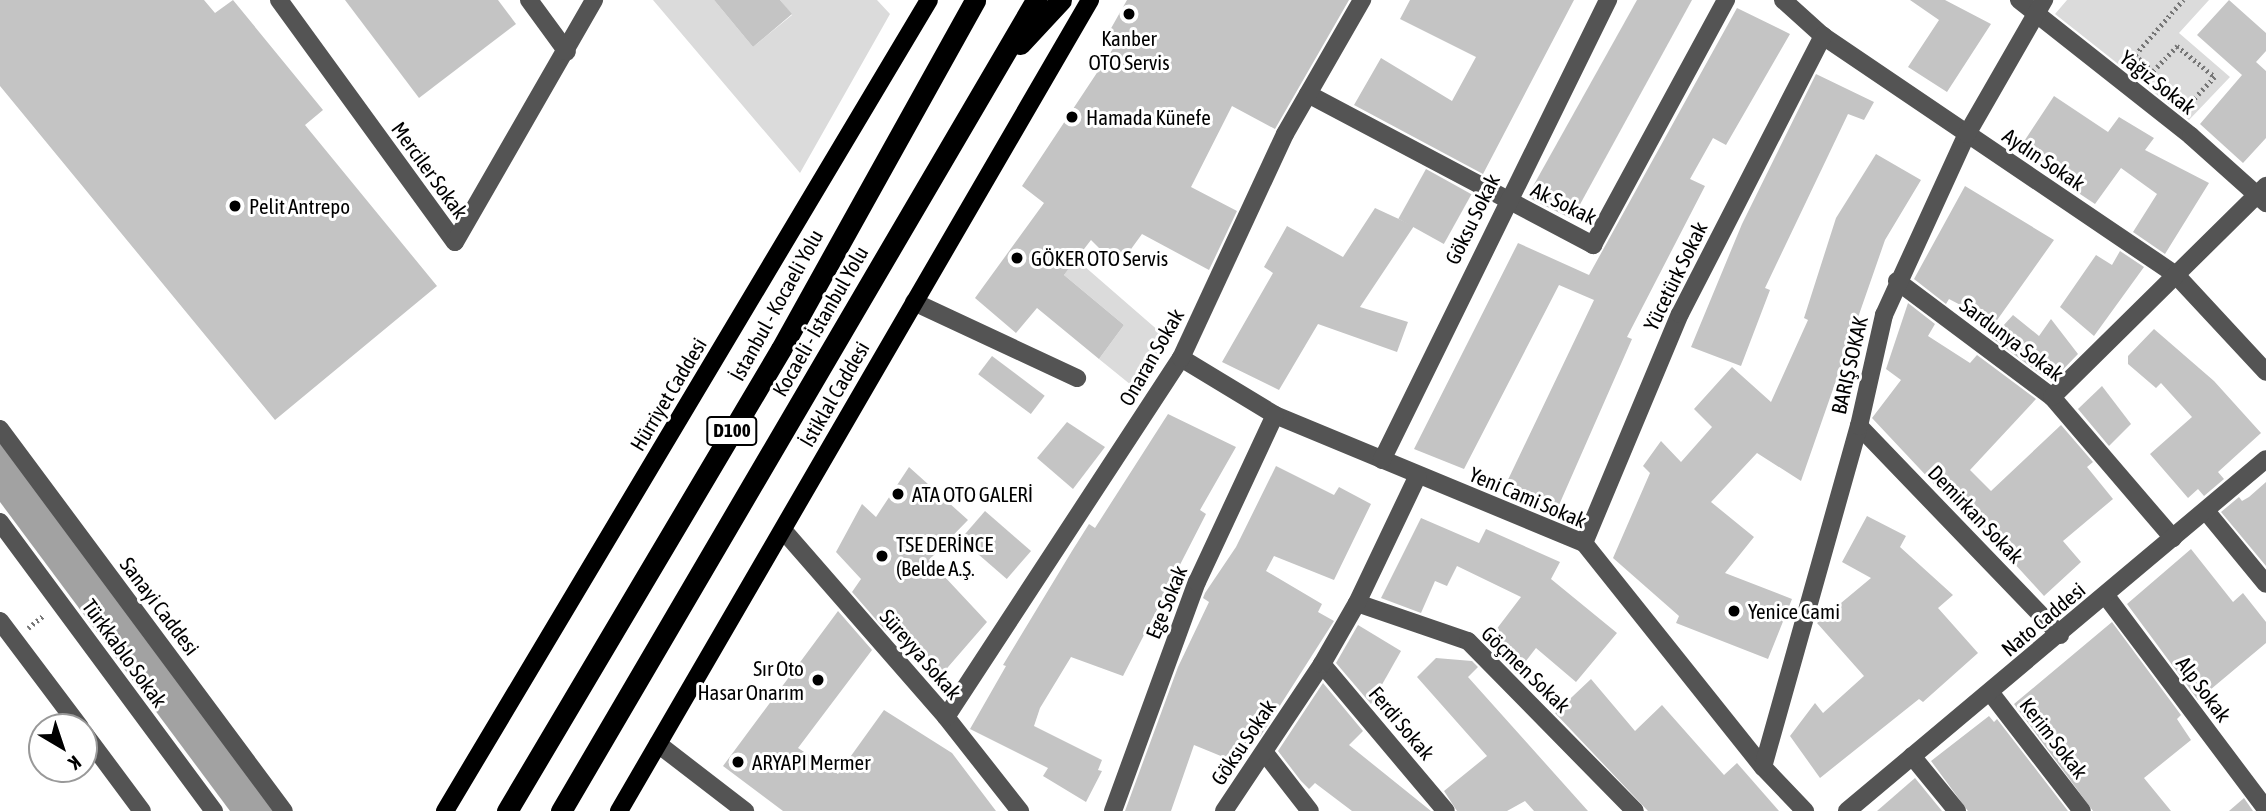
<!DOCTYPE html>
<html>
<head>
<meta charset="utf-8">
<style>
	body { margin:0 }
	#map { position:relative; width:2266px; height:811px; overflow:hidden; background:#fff; font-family:"Asap Condensed",sans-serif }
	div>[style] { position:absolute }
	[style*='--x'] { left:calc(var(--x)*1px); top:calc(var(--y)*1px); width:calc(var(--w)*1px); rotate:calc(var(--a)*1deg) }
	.green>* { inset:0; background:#dbdbdb }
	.water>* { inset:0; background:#a2a2a2 }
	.building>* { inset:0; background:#c4c4c4; transform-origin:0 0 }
	.path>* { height:4.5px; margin-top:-2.25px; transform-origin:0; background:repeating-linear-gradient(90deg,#767676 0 2px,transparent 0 5.5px) }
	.minor>* { height:18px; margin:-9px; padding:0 9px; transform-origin:9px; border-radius:9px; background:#545454 }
	.major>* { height:18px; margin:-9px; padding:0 9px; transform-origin:9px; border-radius:9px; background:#000 }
	.highway>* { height:21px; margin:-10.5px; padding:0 10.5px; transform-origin:10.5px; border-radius:10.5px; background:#000 }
	.dots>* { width:19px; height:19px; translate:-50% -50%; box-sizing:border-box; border:4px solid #fff; border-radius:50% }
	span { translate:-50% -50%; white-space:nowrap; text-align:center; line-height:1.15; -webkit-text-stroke:6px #fff; paint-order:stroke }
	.shield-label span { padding:2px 5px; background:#fff; border:2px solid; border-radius:5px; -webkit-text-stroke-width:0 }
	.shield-label { font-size:19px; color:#000; font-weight:700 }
	.poi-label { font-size:21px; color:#000 }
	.left { translate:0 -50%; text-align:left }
	.right { translate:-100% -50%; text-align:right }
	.street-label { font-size:21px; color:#000 }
	.north { position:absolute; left:28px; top:713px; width:70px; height:70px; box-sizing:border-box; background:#fff; border:2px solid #999; border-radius:50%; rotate:141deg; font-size:19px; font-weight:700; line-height:28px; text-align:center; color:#000 }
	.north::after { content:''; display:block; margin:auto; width:24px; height:32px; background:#000; clip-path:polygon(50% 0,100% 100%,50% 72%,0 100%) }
</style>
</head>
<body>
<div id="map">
	<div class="green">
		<i style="clip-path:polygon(653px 0,714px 0,753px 47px,792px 15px,780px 0,877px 0,890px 14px,800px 173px)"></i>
		<i style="clip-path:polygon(2067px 0,2209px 0,2179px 33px,2230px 77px,2189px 120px,2055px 14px)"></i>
		<i style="clip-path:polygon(1076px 259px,1168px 339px,1136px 389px,1099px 359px,1124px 325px,1064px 275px)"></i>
	</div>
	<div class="water">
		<i style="clip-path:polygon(0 441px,275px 811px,230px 811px,0 502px)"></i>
	</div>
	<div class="building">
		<i style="clip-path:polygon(0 0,204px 0,215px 13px,233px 0,323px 110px,305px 125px,437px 286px,275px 420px,0 86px)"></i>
		<i style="clip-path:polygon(345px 0,498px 0,516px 24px,419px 98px)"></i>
		<i style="clip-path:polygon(714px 0,780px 0,792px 14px,753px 47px)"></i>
		<i style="clip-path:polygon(1127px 0,1349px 0,1275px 129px,1232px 106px,1191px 187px,1237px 211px,1209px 270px,1142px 234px,1118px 267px,1091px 240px,1064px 275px,1124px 325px,1099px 359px,1037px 308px,1016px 333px,975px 298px,1044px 203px,1022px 186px,1116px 44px,1105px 39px)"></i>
		<i style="clip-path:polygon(1410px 0,1574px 0,1483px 174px,1354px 105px,1381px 58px,1452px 101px,1476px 57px,1400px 19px)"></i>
		<i style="clip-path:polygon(1637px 0,1692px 0,1572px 219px,1527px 197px)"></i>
		<i style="clip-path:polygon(1910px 0,1945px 0,1991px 24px,1947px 92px,1908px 67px,1939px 20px)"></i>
		<i style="clip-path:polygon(2229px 0,2266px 33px,2266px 51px,2256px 62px,2266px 71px,2266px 138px,2243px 163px,2200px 124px,2242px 75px,2197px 35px)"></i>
		<i style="clip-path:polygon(1737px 8px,1790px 34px,1726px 145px,1713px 138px,1690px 179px,1705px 186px,1627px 337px,1632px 339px,1559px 505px,1505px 486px,1594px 300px,1559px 285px,1464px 469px,1414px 449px,1518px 243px,1589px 275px)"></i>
		<i style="clip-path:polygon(1816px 74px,1874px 102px,1864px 120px,1848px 114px,1765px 288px,1770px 290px,1741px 366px,1691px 347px,1742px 224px)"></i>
		<i style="clip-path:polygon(2054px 96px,2108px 132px,2119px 117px,2154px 138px,2145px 150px,2209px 183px,2165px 254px,2133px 232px,2157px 194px,2121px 168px,2095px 204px,2017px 152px)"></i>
		<i style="clip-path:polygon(1876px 154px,1921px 180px,1885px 240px,1801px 481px,1757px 453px,1711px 502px,1754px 537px,1725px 573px,1792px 599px,1768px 659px,1676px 623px,1679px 616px,1613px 558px,1650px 473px,1643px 466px,1661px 441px,1681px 462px,1712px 427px,1694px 409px,1732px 367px,1771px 402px,1808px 320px,1804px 318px,1836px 218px)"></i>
		<i style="left:1426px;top:169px;width:52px;height:57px;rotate:29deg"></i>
		<i style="clip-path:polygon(1965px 186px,2054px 240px,1995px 323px,1949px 299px,1946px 304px,1914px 279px)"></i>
		<i style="clip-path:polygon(1375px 208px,1414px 226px,1360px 307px,1408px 322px,1397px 352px,1318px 324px,1279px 390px,1222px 362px,1273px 273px,1264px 267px,1287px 226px,1343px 257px)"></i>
		<i style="clip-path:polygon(2120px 251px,2144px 267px,2094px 336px,2060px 307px,2096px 255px,2112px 265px)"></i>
		<i style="clip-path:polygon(1908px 303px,1935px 324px,1928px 336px,1970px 363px,1977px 355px,2036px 399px,1970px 470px,1991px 491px,2061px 425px,2093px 462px,2087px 467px,2113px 499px,2063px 541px,2081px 562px,2044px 596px,1938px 480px,1934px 484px,1872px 418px,1901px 380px,1886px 369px)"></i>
		<i style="clip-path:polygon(2013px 315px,2039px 336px,2051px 319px,2078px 354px,2051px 382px,1992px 338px)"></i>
		<i style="clip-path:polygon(2154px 329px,2214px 381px,2261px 433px,2218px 472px,2224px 479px,2204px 496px,2198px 489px,2188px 498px,2150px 454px,2192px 417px,2161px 383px,2156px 388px,2128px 364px,2128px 356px)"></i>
		<i style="left:992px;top:356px;width:66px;height:23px;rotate:37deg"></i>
		<i style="clip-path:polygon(2102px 386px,2131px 424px,2109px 446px,2078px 409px)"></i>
		<i style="clip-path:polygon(1168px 414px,1236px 447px,1200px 510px,1206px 514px,1123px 676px,1071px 657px,1040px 708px,1034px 726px,1102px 760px,1098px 770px,1102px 771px,1086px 802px,1043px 776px,1048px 768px,970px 729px,1006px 666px,1003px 665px,1072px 551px,1089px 524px,1095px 528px)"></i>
		<i style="clip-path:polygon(1067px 422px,1105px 447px,1073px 489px,1037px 458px)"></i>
		<i style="clip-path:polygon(1276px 466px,1334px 495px,1339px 487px,1371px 504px,1334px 580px,1274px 556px,1266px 571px,1322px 604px,1318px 612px,1334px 621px,1260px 737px,1255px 731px,1233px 761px,1194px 745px,1171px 811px,1125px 811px,1178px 667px,1209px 602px,1203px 598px,1205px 593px,1236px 547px)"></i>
		<i style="clip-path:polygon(909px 467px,968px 520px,929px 560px,987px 622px,942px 674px,896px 618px,886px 631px,852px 592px,861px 579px,836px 552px,862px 504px,876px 517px)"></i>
		<i style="clip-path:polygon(2266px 482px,2266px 566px,2221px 512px,2239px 497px,2242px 501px,2249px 497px)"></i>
		<i style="left:985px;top:511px;width:61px;height:37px;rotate:41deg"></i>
		<i style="clip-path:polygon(1867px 516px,1906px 536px,1900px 547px,1953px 595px,1938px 608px,1978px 653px,1923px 702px,1919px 699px,1820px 778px,1790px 736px,1815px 703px,1823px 713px,1864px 676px,1817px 623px,1871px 578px,1842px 562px)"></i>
		<i style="clip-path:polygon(1421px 518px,1479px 543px,1486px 529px,1560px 562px,1551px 579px,1617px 633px,1576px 682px,1536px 648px,1516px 674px,1486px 643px,1521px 597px,1457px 566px,1447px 586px,1435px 581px,1421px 613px,1381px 598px)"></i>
		<i style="clip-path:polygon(2191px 549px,2233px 602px,2243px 593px,2266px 622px,2266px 643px,2198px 700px,2127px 604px)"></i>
		<i style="clip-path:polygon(838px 611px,872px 650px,798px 748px,838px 774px,884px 710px,952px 753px,996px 811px,783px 811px,723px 766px)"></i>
		<i style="clip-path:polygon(2112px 622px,2181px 715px,2177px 719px,2191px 740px,2144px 778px,2171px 811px,2093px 811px,2014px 704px)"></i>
		<i style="clip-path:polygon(1358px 625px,1401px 651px,1371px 704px,1336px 663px)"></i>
		<i style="clip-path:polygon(1436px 658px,1472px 661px,1478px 667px,1468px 677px,1588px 811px,1534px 811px,1525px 801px,1507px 811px,1457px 811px,1444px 791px,1487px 756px,1417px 677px)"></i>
		<i style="clip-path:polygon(1591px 679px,1635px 731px,1662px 705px,1724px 775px,1737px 763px,1779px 811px,1648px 811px,1555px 713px)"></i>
		<i style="clip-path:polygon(1323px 683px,1363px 731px,1349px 745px,1431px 811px,1352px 811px,1315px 783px,1309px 789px,1301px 781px,1278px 751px)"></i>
		<i style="clip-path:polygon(1989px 716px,1994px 722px,1997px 719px,2068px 811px,1968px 811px,1931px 761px)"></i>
		<i style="clip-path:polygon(1915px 778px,1942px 811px,1877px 811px)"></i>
		<i style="clip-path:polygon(2244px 798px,2253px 811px,2229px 811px)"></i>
	</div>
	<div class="path">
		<i style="--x:2135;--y:55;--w:24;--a:42"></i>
		<i style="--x:2153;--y:71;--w:35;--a:-46"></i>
		<i style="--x:2177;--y:46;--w:49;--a:39.2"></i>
		<i style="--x:2215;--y:77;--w:42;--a:133.1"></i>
		<i style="--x:2128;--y:63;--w:84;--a:-48.9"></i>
		<i style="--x:28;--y:628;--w:19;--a:-39"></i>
	</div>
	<div class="minor">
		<i style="--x:279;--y:0;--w:299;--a:54"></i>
		<i style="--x:455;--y:242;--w:279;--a:-60.1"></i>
		<i style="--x:529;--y:0;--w:64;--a:53.8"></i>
		<i style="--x:1783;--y:0;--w:54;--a:42"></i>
		<i style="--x:1823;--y:36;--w:426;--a:34.1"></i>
		<i style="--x:2176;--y:275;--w:132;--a:47.1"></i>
		<i style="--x:2019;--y:0;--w:219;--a:38.3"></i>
		<i style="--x:2191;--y:136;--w:101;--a:41.8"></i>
		<i style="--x:1308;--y:94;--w:323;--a:27.9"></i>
		<i style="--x:1593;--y:245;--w:279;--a:-61.5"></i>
		<i style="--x:1897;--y:281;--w:194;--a:36.8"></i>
		<i style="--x:2052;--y:397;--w:186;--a:49.4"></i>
		<i style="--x:914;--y:302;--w:180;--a:25"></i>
		<i style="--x:1181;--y:358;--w:110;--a:31.2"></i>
		<i style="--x:1275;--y:415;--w:334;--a:22.5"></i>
		<i style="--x:1584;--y:543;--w:287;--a:51.4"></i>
		<i style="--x:1763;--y:767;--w:61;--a:46.3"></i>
		<i style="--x:2052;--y:397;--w:301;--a:-44.6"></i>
		<i style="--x:1859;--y:426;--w:290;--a:46.1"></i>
		<i style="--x:0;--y:429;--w:476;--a:53.4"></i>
		<i style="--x:1382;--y:460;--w:513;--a:-63.83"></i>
		<i style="--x:2206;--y:511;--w:94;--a:50.6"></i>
		<i style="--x:0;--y:522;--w:360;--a:53.5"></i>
		<i style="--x:783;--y:530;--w:248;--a:48.9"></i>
		<i style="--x:946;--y:717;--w:120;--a:51.8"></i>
		<i style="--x:1584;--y:543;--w:248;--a:-67.3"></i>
		<i style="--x:1680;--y:314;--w:313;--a:-62.8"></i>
		<i style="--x:2106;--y:596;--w:266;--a:53.1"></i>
		<i style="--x:1357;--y:603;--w:117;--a:18.9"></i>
		<i style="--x:1468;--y:641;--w:238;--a:45.5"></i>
		<i style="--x:0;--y:621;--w:133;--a:53"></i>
		<i style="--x:1322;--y:664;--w:192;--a:49.9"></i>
		<i style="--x:1990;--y:692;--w:150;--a:52.3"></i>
		<i style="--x:946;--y:717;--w:429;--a:-56.8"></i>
		<i style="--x:1181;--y:358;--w:247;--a:-65.1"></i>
		<i style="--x:1285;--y:134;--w:155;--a:-60.1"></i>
		<i style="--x:84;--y:733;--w:97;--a:53.4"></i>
		<i style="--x:658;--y:744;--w:110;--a:37.6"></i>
		<i style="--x:1265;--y:753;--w:73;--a:52.2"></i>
		<i style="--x:1912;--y:756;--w:71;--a:50.7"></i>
		<i style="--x:1763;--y:767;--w:354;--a:-74.3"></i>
		<i style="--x:1859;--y:426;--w:114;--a:-77.3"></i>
		<i style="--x:1884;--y:315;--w:199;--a:-65.4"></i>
		<i style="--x:1967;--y:134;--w:155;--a:-60.1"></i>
		<i style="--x:1113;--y:811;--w:244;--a:-69.9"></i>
		<i style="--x:1197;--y:582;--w:184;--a:-65"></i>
		<i style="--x:1224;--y:811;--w:177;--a:-56.3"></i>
		<i style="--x:1322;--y:664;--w:70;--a:-60.2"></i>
		<i style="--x:1357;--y:603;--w:140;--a:-64.5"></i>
		<i style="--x:1847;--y:811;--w:547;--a:-40.03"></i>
	</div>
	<div class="major">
		<i style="--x:445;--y:811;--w:944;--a:-59.17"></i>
		<i style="--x:619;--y:811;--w:938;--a:-59.85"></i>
	</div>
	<div class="highway">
		<i style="--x:1020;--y:44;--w:60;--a:-47"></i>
		<i style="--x:507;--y:811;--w:537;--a:-59.33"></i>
		<i style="--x:781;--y:349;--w:399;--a:-60.9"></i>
		<i style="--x:561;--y:811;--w:940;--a:-59.64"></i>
	</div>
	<div class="dots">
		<i style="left:1129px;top:14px;background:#000"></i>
		<i style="left:1072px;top:117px;background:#000"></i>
		<i style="left:235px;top:206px;background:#000"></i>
		<i style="left:1017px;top:258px;background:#000"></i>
		<i style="left:898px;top:494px;background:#000"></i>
		<i style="left:882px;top:556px;background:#000"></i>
		<i style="left:1734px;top:611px;background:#000"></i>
		<i style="left:818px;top:680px;background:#000"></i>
		<i style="left:738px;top:762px;background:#000"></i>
	</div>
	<div class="shield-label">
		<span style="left:732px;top:431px">D100</span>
	</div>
	<div class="poi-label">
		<span style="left:1129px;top:50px">Kanber<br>OTO Servis</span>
		<span class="left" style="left:1086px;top:117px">Hamada Künefe</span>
		<span class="left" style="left:249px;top:206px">Pelit Antrepo</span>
		<span class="left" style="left:1031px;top:258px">GÖKER OTO Servis</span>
		<span class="left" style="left:912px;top:494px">ATA OTO GALERİ</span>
		<span class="left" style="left:896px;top:556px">TSE DERİNCE<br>(Belde A.Ş.</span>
		<span class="left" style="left:1748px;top:611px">Yenice Cami</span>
		<span class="right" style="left:804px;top:680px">Sır Oto<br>Hasar Onarım</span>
		<span class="left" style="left:752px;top:762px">ARYAPI Mermer</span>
	</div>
	<div class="street-label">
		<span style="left:2158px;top:82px;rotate:38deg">Yağız Sokak</span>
		<span style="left:2044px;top:159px;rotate:34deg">Aydın Sokak</span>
		<span style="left:430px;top:170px;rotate:54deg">Merciler Sokak</span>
		<span style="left:1564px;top:203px;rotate:26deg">Ak Sokak</span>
		<span style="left:1472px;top:219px;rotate:-64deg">Göksu Sokak</span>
		<span style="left:1675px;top:276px;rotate:-64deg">Yücetürk Sokak</span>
		<span style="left:776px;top:305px;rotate:-61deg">İstanbul - Kocaeli Yolu</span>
		<span style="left:820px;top:321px;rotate:-60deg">Kocaeli - İstanbul Yolu</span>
		<span style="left:2012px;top:339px;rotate:37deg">Sardunya Sokak</span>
		<span style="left:1151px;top:357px;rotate:-60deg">Onaran Sokak</span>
		<span style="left:1849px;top:365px;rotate:-77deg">BARIŞ SOKAK</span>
		<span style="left:668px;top:394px;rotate:-59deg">Hürriyet Caddesi</span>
		<span style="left:834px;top:394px;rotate:-60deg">İstiklal Caddesi</span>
		<span style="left:1528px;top:497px;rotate:23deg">Yeni Cami Sokak</span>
		<span style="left:1976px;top:514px;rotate:46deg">Demirkan Sokak</span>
		<span style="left:1166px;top:602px;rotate:-68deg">Ege Sokak</span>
		<span style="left:160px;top:606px;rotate:53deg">Sanayi Caddesi</span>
		<span style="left:2043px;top:619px;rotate:-40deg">Nato Caddesi</span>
		<span style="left:125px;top:653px;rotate:54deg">Türkkablo Sokak</span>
		<span style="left:921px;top:654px;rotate:49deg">Süreyya Sokak</span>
		<span style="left:1526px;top:669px;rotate:44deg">Göçmen Sokak</span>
		<span style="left:2204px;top:689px;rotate:53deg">Alp Sokak</span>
		<span style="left:1402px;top:723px;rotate:50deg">Ferdi Sokak</span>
		<span style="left:2054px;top:738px;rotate:52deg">Kerim Sokak</span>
		<span style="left:1243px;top:742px;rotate:-56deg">Göksu Sokak</span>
	</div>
	<div class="north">K</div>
</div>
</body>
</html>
